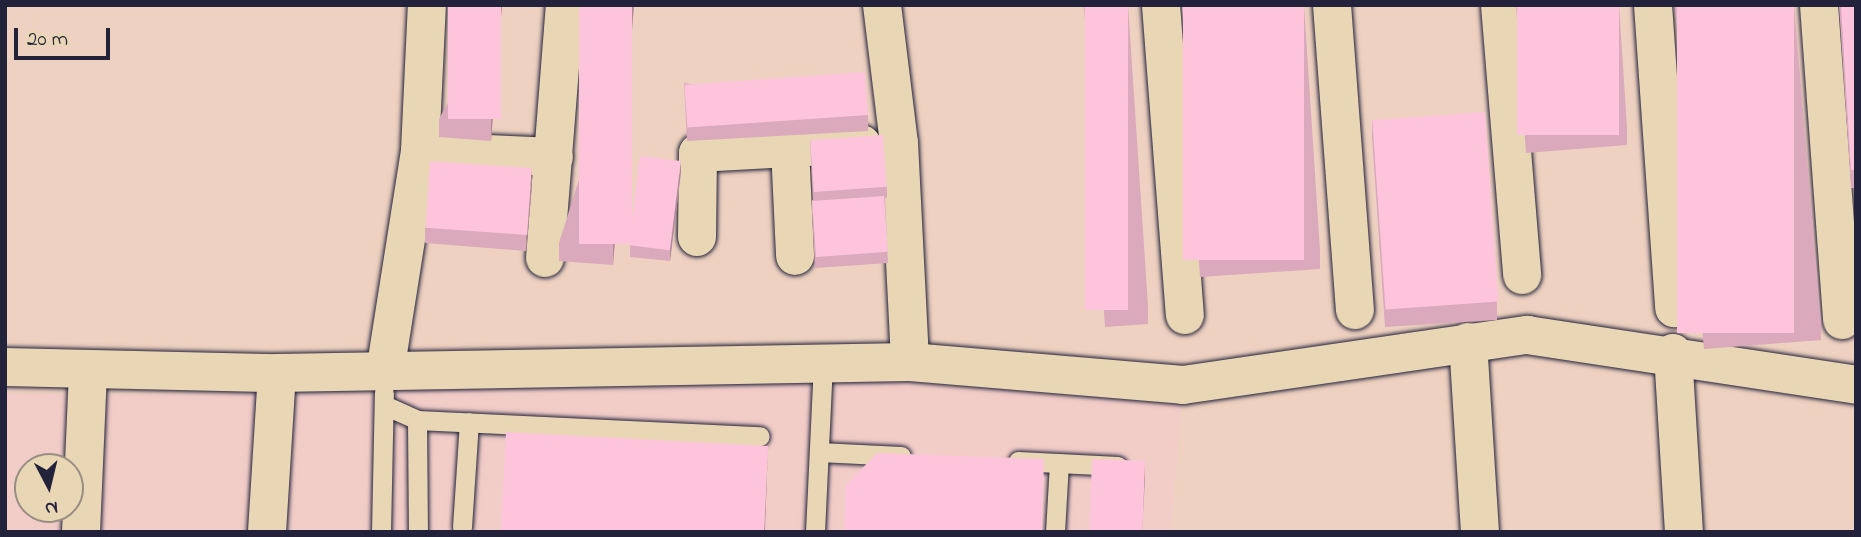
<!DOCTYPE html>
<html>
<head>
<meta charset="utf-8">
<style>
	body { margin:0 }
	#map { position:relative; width:1861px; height:537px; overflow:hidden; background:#eed1c0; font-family:"Indie Flower",sans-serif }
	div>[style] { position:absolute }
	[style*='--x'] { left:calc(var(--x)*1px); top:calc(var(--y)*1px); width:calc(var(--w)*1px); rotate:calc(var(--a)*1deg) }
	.built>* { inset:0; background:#f2cdc8 }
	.roads { filter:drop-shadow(0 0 2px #22223b) drop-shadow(0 0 2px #22223b) }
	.lane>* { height:19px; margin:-9.5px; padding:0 9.5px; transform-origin:9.5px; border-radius:9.5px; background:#e8d6b4 }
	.street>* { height:38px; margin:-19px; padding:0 19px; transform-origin:19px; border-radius:19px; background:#e8d6b4 }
	.wall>* { inset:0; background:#daa9bc }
	.shaded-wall>* { inset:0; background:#b18999 }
	.building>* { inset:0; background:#fdc4db; transform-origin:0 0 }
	span { translate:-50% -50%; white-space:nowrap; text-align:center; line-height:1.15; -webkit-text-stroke:6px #e8d6b4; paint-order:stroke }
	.frame { position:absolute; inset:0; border:7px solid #22223b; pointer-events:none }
	.north { position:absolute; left:14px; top:453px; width:70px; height:70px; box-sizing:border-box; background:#e8d6b4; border:2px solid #998e84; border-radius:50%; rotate:173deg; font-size:19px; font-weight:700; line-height:28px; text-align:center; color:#22223b }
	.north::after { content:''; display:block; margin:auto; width:24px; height:32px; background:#22223b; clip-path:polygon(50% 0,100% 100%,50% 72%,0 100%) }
	.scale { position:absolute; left:14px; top:28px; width:96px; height:32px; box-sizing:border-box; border:4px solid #22223b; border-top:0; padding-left:9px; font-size:21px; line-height:24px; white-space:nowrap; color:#22223b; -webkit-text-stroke:5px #e8d6b4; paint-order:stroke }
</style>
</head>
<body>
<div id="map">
	<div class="built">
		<i style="clip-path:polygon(evenodd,570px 372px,891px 373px,1182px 400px,1171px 532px,5px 532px,5px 394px,376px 393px,570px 372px,28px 467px,70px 467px,70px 509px,28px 509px,28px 467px)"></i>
	</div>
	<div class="roads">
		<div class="lane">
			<i style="--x:384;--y:405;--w:36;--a:24"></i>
			<i style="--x:417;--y:420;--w:343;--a:2.7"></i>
			<i style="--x:417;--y:420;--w:112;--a:89.5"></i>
			<i style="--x:819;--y:452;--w:82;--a:2.8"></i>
			<i style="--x:1018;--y:461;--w:100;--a:2.9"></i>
			<i style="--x:462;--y:527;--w:105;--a:-86.2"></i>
			<i style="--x:381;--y:532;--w:139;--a:-88.8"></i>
			<i style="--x:815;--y:532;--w:171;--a:-87.3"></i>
			<i style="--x:1055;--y:532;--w:69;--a:-86.7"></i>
		</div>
		<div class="street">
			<i style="--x:882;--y:5;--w:139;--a:83"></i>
			<i style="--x:899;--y:143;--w:219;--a:87.1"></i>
			<i style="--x:1161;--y:5;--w:311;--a:85.6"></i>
			<i style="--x:1332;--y:5;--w:306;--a:85.7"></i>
			<i style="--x:1500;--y:5;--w:271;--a:85.3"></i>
			<i style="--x:1653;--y:5;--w:304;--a:86"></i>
			<i style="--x:1819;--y:5;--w:316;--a:85.8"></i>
			<i style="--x:790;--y:148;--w:108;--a:87.3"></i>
			<i style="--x:420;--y:151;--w:134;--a:2.6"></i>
			<i style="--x:697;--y:237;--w:84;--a:-89.3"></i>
			<i style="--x:698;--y:153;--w:164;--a:-3.1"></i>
			<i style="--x:545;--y:258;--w:254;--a:-85.5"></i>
			<i style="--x:1468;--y:342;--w:190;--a:86.4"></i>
			<i style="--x:1673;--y:353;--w:179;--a:86.5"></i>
			<i style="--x:5;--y:367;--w:272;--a:1.3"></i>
			<i style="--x:277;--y:373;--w:633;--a:-1"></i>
			<i style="--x:910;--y:362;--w:274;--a:4.8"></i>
			<i style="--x:1183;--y:385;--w:348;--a:-8.3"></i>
			<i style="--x:1527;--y:335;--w:333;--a:8.6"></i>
			<i style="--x:385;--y:372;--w:224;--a:-81"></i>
			<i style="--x:420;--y:151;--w:146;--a:-87.3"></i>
			<i style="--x:81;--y:532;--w:161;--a:-87.5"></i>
			<i style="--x:267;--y:532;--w:159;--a:-86.4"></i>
		</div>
	</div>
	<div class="wall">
		<i style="clip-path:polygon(502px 5px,491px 141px,439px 137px,439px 119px)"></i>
		<i style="clip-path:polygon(634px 5px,613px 265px,559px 261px,559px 243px)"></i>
		<i style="clip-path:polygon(1084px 5px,1128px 5px,1148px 306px,1148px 324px,1105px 327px)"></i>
		<i style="clip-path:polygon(1182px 5px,1304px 5px,1320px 251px,1320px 269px,1200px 277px)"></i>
		<i style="clip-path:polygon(1516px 5px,1619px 5px,1627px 128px,1627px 145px,1526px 153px)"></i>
		<i style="clip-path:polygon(1675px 5px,1794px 5px,1821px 322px,1821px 340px,1704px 349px)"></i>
		<i style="clip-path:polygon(1839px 5px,1856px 5px,1856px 188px,1851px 188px)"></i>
		<i style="clip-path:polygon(684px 83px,868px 115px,868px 131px,687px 141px)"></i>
		<i style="clip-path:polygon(1372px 119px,1497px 302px,1497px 320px,1385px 327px,1372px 137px)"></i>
		<i style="clip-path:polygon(810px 140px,887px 187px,887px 198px,885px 198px,888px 263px,815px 268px,812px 212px,812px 200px,813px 200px)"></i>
		<i style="clip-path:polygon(681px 172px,670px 261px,630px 257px,630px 245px)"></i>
		<i style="clip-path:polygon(532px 185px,526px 251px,425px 243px,425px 228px)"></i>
	</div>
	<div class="shaded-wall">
		<i style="clip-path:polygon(501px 5px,502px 5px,491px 141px,491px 123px)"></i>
		<i style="clip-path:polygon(632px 5px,634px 5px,613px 265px,613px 247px)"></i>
		<i style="clip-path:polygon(681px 161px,681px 172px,670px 261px,670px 250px)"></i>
		<i style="clip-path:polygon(532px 169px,532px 185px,526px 251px,526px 236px)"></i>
		<i style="clip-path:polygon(768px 446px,765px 532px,764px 532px)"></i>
		<i style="clip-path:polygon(1145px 461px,1145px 479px,1142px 532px,1141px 532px)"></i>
	</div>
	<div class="building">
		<i style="left:448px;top:5px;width:53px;height:114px"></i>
		<i style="left:579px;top:5px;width:53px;height:239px"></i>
		<i style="left:1085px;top:5px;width:43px;height:305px"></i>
		<i style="left:1183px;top:5px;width:121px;height:255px"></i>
		<i style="left:1517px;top:5px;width:102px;height:130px"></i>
		<i style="left:1677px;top:5px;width:117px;height:328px"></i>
		<i style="clip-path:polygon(1841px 5px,1856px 5px,1856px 170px,1851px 170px)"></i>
		<i style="left:865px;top:72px;width:43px;height:181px;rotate:86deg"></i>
		<i style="left:1485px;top:112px;width:190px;height:113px;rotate:86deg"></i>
		<i style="left:883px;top:135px;width:52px;height:73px;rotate:86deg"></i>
		<i style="left:640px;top:156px;width:41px;height:90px;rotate:7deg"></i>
		<i style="left:430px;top:161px;width:102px;height:67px;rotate:4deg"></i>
		<i style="left:884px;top:196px;width:56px;height:72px;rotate:86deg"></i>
		<i style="clip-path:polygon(506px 432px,768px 446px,764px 532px,525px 532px,501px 530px)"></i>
		<i style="clip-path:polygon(877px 453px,1044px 459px,1042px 532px,844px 532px,846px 485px)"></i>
		<i style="left:1092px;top:459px;width:53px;height:73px;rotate:2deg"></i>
	</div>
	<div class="frame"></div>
	<div class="north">N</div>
	<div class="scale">20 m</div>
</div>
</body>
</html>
